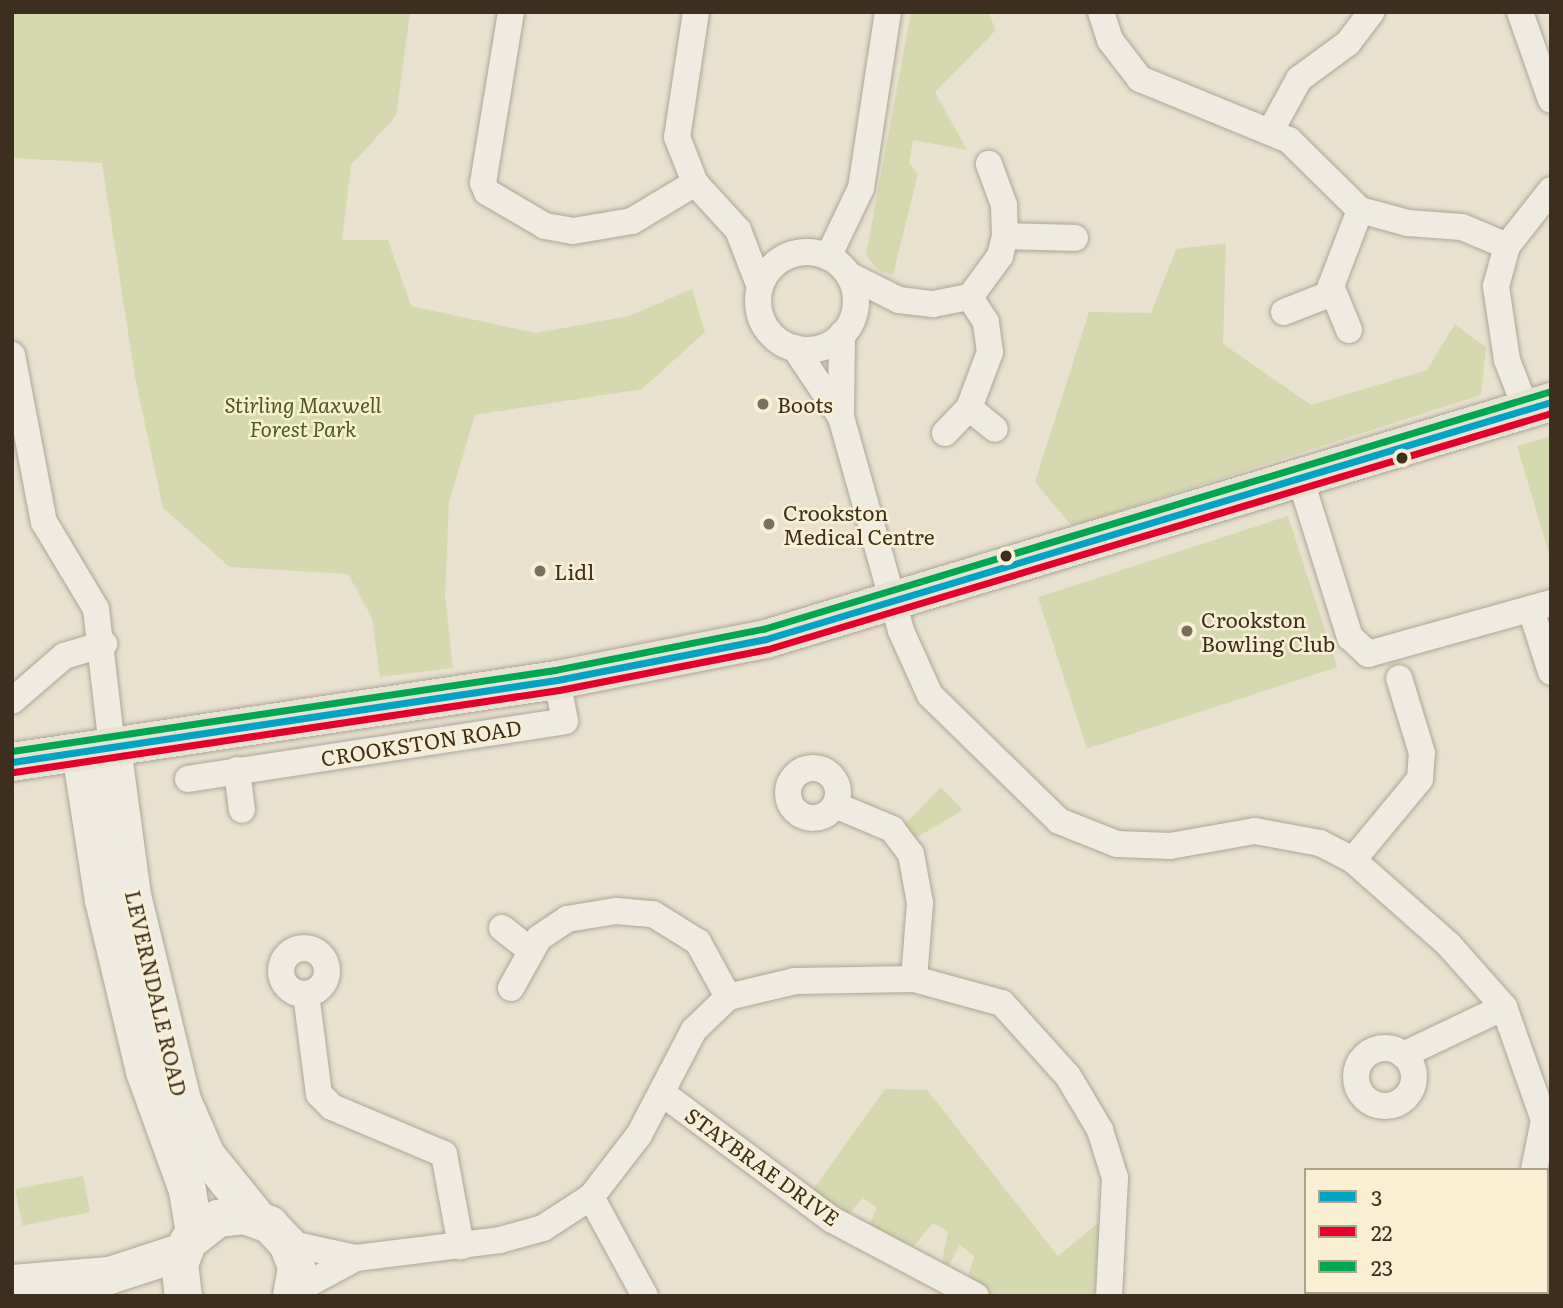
<!DOCTYPE html>
<html>
<head>
<meta charset="utf-8">
<style>
	body { margin:0 }
	#map { position:relative; width:1563px; height:1308px; overflow:hidden; background:#e8e1ce; font-family:Literata,serif }
	div>[style] { position:absolute }
	[style*='--x'] { left:calc(var(--x)*1px); top:calc(var(--y)*1px); width:calc(var(--w)*1px); rotate:calc(var(--a)*1deg) }
	.green>* { inset:0; background:#d6d9af; transform-origin:0 0 }
	.roads { filter:drop-shadow(0 0 2px #ada697) drop-shadow(0 0 2px #ada697) }
	.street>* { height:26px; margin:-13px; padding:0 13px; transform-origin:13px; border-radius:13px; background:#efebe1 }
	.street>.ring { margin:-13px; padding:0; box-sizing:content-box; background:none; border:26px solid #efebe1; border-radius:50% }
	.secondary>* { height:37px; margin:-18.5px; padding:0 18.5px; transform-origin:18.5px; border-radius:18.5px; background:#efebe1 }
	.primary>* { height:38px; margin:-19px; padding:0 19px; transform-origin:19px; border-radius:19px; background:#e7e2d1 }
	.bus-1>* { height:7px; margin:-3.5px; padding:0 3.5px; transform-origin:3.5px; border-radius:3.5px; background:#03a3c5 }
	.bus-2>* { height:7px; margin:-3.5px; padding:0 3.5px; transform-origin:3.5px; border-radius:3.5px; background:#e4002b }
	.bus-3>* { height:7px; margin:-3.5px; padding:0 3.5px; transform-origin:3.5px; border-radius:3.5px; background:#00a651 }
	.dots>* { width:19px; height:19px; translate:-50% -50%; box-sizing:border-box; border:4px solid #f9f0d4; border-radius:50% }
	span { translate:-50% -50%; white-space:nowrap; text-align:center; line-height:1.15; -webkit-text-stroke:5px #f9f0d4; paint-order:stroke }
	.park-label { font-size:21px; color:#4a5c22; font-style:italic }
	.poi-label { font-size:21px; color:#3d2e1d }
	.left { translate:0 -50%; text-align:left }
	.street-label { font-size:21px; color:#3d2e1d }
	.frame { position:absolute; inset:0; border:14px solid #3d2e1d; pointer-events:none }
	.legend { position:absolute; left:1304px; top:1168px; width:245px; height:126px; box-sizing:border-box; background:#f9f0d4; border:2px solid #aea28b; margin:0; padding:9px 12px; list-style:none; font-size:21px; color:#3d2e1d }
	.legend li { display:flex; align-items:center; gap:14px; height:35px }
	.legend b { width:35px; border:2px solid #aea28b }
</style>
</head>
<body>
<div id="map">
	<div class="green">
		<i style="clip-path:polygon(12px 12px,410px 12px,396px 116px,351px 165px,342px 240px,388px 240px,411px 306px,536px 333px,629px 316px,692px 289px,705px 332px,642px 389px,475px 415px,449px 502px,445px 596px,453px 668px,380px 677px,372px 618px,348px 574px,230px 567px,163px 508px,135px 377px,102px 163px,12px 158px)"></i>
		<i style="clip-path:polygon(911px 12px,988px 12px,996px 30px,935px 92px,967px 150px,913px 140px,909px 163px,918px 174px,893px 275px,878px 270px,866px 255px)"></i>
		<i style="clip-path:polygon(1226px 243px,1223px 344px,1311px 405px,1427px 370px,1455px 324px,1486px 347px,1481px 395px,1072px 526px,1035px 482px,1089px 312px,1151px 313px,1176px 249px)"></i>
		<i style="clip-path:polygon(1551px 436px,1551px 560px,1517px 446px)"></i>
		<i style="left:1288px;top:516px;width:159px;height:263px;rotate:72deg"></i>
		<i style="clip-path:polygon(941px 787px,963px 810px,914px 839px,903px 826px)"></i>
		<i style="clip-path:polygon(885px 1089px,927px 1090px,1058px 1256px,1102px 1220px,1094px 1296px,991px 1296px,968px 1278px,974px 1256px,960px 1245px,949px 1265px,942px 1262px,948px 1232px,933px 1223px,914px 1246px,903px 1245px,868px 1228px,877px 1208px,863px 1198px,846px 1217px,809px 1195px)"></i>
		<i style="left:83px;top:1176px;width:37px;height:69px;rotate:79deg"></i>
	</div>
	<div class="roads">
		<div class="street">
			<i style="--x:511;--y:12;--w:173;--a:99.3"></i>
			<i style="--x:483;--y:183;--w:10;--a:66"></i>
			<i style="--x:487;--y:192;--w:67;--a:30.4"></i>
			<i style="--x:545;--y:226;--w:28;--a:10"></i>
			<i style="--x:573;--y:231;--w:60;--a:-9.6"></i>
			<i style="--x:632;--y:221;--w:74;--a:-31.1"></i>
			<i style="--x:696;--y:12;--w:126;--a:98.6"></i>
			<i style="--x:677;--y:137;--w:49;--a:68.6"></i>
			<i style="--x:695;--y:183;--w:64;--a:47.5"></i>
			<i style="--x:738;--y:230;--w:61;--a:68.9"></i>
			<i style="--x:1101;--y:12;--w:29;--a:72"></i>
			<i style="--x:1110;--y:40;--w:49;--a:52.4"></i>
			<i style="--x:1140;--y:79;--w:161;--a:22.3"></i>
			<i style="--x:1289;--y:140;--w:100;--a:44.6"></i>
			<i style="--x:1360;--y:210;--w:50;--a:15.2"></i>
			<i style="--x:1408;--y:223;--w:54;--a:4.2"></i>
			<i style="--x:1462;--y:227;--w:49;--a:22.9"></i>
			<i style="--x:1520;--y:12;--w:93;--a:70.6"></i>
			<i style="--x:1271;--y:130;--w:58;--a:-61.2"></i>
			<i style="--x:1299;--y:79;--w:61;--a:-36.3"></i>
			<i style="--x:1348;--y:43;--w:39;--a:-53"></i>
			<i style="--x:1005;--y:236;--w:70;--a:1.6"></i>
			<i class="ring" style="left:758px;top:252px;width:72px;height:72px"></i>
			<i style="--x:828;--y:257;--w:76;--a:-64.4"></i>
			<i style="--x:861;--y:188;--w:178;--a:-81.3"></i>
			<i style="--x:849;--y:275;--w:56;--a:26.6"></i>
			<i style="--x:899;--y:300;--w:34;--a:7"></i>
			<i style="--x:933;--y:304;--w:38;--a:-11"></i>
			<i style="--x:970;--y:297;--w:51;--a:-53.8"></i>
			<i style="--x:1000;--y:256;--w:21;--a:-76"></i>
			<i style="--x:1005;--y:236;--w:31;--a:-92"></i>
			<i style="--x:1004;--y:205;--w:44;--a:-110.1"></i>
			<i style="--x:1284;--y:312;--w:49;--a:-21.4"></i>
			<i style="--x:1349;--y:330;--w:48;--a:-112.2"></i>
			<i style="--x:1331;--y:286;--w:81;--a:-69.1"></i>
			<i style="--x:795;--y:348;--w:83;--a:56.3"></i>
			<i style="--x:841;--y:417;--w:222;--a:74.3"></i>
			<i style="--x:901;--y:631;--w:70;--a:65.6"></i>
			<i style="--x:930;--y:695;--w:180;--a:44.3"></i>
			<i style="--x:1059;--y:821;--w:62;--a:21.6"></i>
			<i style="--x:1117;--y:844;--w:53;--a:2.2"></i>
			<i style="--x:1170;--y:846;--w:86;--a:-10"></i>
			<i style="--x:1255;--y:831;--w:66;--a:10.5"></i>
			<i style="--x:1320;--y:843;--w:37;--a:27"></i>
			<i style="--x:1353;--y:860;--w:128;--a:41.5"></i>
			<i style="--x:1449;--y:945;--w:83;--a:48.4"></i>
			<i style="--x:1504;--y:1007;--w:120;--a:70.5"></i>
			<i style="--x:1544;--y:1120;--w:51;--a:101.3"></i>
			<i style="--x:12;--y:355;--w:170;--a:79.2"></i>
			<i style="--x:44;--y:522;--w:101;--a:59.1"></i>
			<i style="--x:96;--y:609;--w:139;--a:83.4"></i>
			<i style="--x:969;--y:408;--w:33;--a:39"></i>
			<i style="--x:1526;--y:409;--w:53;--a:-111.2"></i>
			<i style="--x:1507;--y:360;--w:75;--a:-98.5"></i>
			<i style="--x:1496;--y:286;--w:41;--a:-74.6"></i>
			<i style="--x:1507;--y:246;--w:71;--a:-51.8"></i>
			<i style="--x:841;--y:415;--w:81;--a:-89.3"></i>
			<i style="--x:945;--y:433;--w:35;--a:-46"></i>
			<i style="--x:969;--y:408;--w:60;--a:-69.4"></i>
			<i style="--x:990;--y:352;--w:30;--a:-98"></i>
			<i style="--x:986;--y:322;--w:30;--a:-123"></i>
			<i style="--x:1301;--y:481;--w:164;--a:72.6"></i>
			<i style="--x:1350;--y:637;--w:25;--a:43"></i>
			<i style="--x:1368;--y:654;--w:190;--a:-15.6"></i>
			<i style="--x:1531;--y:610;--w:65;--a:72.1"></i>
			<i style="--x:12;--y:701;--w:69;--a:-40.9"></i>
			<i style="--x:64;--y:656;--w:42;--a:-16.7"></i>
			<i class="ring" style="left:788px;top:768px;width:24px;height:24px"></i>
			<i style="--x:237;--y:770;--w:40;--a:82.9"></i>
			<i style="--x:188;--y:779;--w:381;--a:-8.7"></i>
			<i style="--x:565;--y:721;--w:42;--a:-101"></i>
			<i style="--x:835;--y:805;--w:62;--a:22.8"></i>
			<i style="--x:892;--y:829;--w:31;--a:53"></i>
			<i style="--x:911;--y:854;--w:50;--a:79.6"></i>
			<i style="--x:920;--y:903;--w:76;--a:94.5"></i>
			<i style="--x:1353;--y:860;--w:105;--a:-50.4"></i>
			<i style="--x:1420;--y:779;--w:26;--a:-86"></i>
			<i style="--x:1422;--y:753;--w:78;--a:-107"></i>
			<i style="--x:502;--y:928;--w:34;--a:38"></i>
			<i class="ring" style="left:281px;top:948px;width:20px;height:20px"></i>
			<i style="--x:511;--y:988;--w:57;--a:-60.8"></i>
			<i style="--x:539;--y:938;--w:34;--a:-34"></i>
			<i style="--x:567;--y:919;--w:50;--a:-9.3"></i>
			<i style="--x:616;--y:911;--w:37;--a:5"></i>
			<i style="--x:653;--y:914;--w:53;--a:31.9"></i>
			<i style="--x:698;--y:942;--w:63;--a:61.4"></i>
			<i style="--x:306;--y:994;--w:101;--a:82.6"></i>
			<i style="--x:319;--y:1094;--w:18;--a:45"></i>
			<i style="--x:332;--y:1107;--w:121;--a:22.8"></i>
			<i style="--x:444;--y:1154;--w:94;--a:79.5"></i>
			<i class="ring" style="left:1356px;top:1048px;width:32px;height:32px"></i>
			<i style="--x:1403;--y:1055;--w:112;--a:-25.4"></i>
			<i style="--x:662;--y:1093;--w:211;--a:36.7"></i>
			<i style="--x:831;--y:1219;--w:164;--a:28"></i>
			<i style="--x:591;--y:1197;--w:113;--a:61.4"></i>
			<i style="--x:287;--y:1243;--w:71;--a:12.3"></i>
			<i style="--x:293;--y:1292;--w:72;--a:-28.4"></i>
			<i style="--x:356;--y:1258;--w:145;--a:-7.1"></i>
			<i style="--x:500;--y:1240;--w:45;--a:-15.6"></i>
			<i style="--x:543;--y:1228;--w:57;--a:-32.9"></i>
			<i style="--x:591;--y:1197;--w:78;--a:-52.3"></i>
			<i style="--x:639;--y:1135;--w:119;--a:-62.4"></i>
			<i style="--x:694;--y:1030;--w:47;--a:-44.1"></i>
			<i style="--x:728;--y:997;--w:69;--a:-13.4"></i>
			<i style="--x:795;--y:981;--w:119;--a:-1"></i>
			<i style="--x:914;--y:979;--w:91;--a:15.3"></i>
			<i style="--x:1002;--y:1003;--w:98;--a:47.9"></i>
			<i style="--x:1068;--y:1076;--w:63;--a:59.3"></i>
			<i style="--x:1100;--y:1130;--w:50;--a:72.6"></i>
			<i style="--x:1115;--y:1178;--w:118;--a:92.9"></i>
		</div>
		<div class="secondary">
			<i style="--x:112;--y:747;--w:149;--a:82.3"></i>
			<i style="--x:132;--y:895;--w:211;--a:76.3"></i>
			<i style="--x:182;--y:1100;--w:60;--a:66.4"></i>
			<i style="--x:206;--y:1155;--w:81;--a:51"></i>
			<i style="--x:80;--y:752;--w:150;--a:81.2"></i>
			<i style="--x:103;--y:900;--w:176;--a:76.5"></i>
			<i style="--x:144;--y:1071;--w:127;--a:70.1"></i>
			<i style="--x:187;--y:1190;--w:44;--a:80.8"></i>
			<i style="--x:12;--y:1283;--w:97;--a:-4.7"></i>
			<i style="--x:109;--y:1275;--w:78;--a:-18"></i>
			<i style="--x:183;--y:1296;--w:32;--a:-97"></i>
			<i style="--x:179;--y:1264;--w:25;--a:-69"></i>
			<i style="--x:188;--y:1241;--w:37;--a:-38"></i>
			<i style="--x:217;--y:1218;--w:27;--a:-6"></i>
			<i style="--x:244;--y:1215;--w:27;--a:20"></i>
			<i style="--x:269;--y:1224;--w:26;--a:47"></i>
			<i style="--x:287;--y:1243;--w:26;--a:69"></i>
			<i style="--x:296;--y:1267;--w:29;--a:100"></i>
		</div>
		<div class="primary">
			<i style="--x:12;--y:762;--w:551;--a:-8.56"></i>
			<i style="--x:557;--y:680;--w:213;--a:-11.1"></i>
			<i style="--x:766;--y:639;--w:820;--a:-16.8"></i>
		</div>
	</div>
	<div class="bus-1">
		<i style="--x:12;--y:762;--w:551;--a:-8.56"></i>
		<i style="--x:557;--y:680;--w:213;--a:-11.1"></i>
		<i style="--x:766;--y:639;--w:820;--a:-16.8"></i>
	</div>
	<div class="bus-2">
		<i style="--x:14;--y:772;--w:551;--a:-8.56"></i>
		<i style="--x:559;--y:690;--w:213;--a:-11.1"></i>
		<i style="--x:768;--y:649;--w:818;--a:-16.77"></i>
	</div>
	<div class="bus-3">
		<i style="--x:12;--y:751;--w:549;--a:-8.48"></i>
		<i style="--x:555;--y:670;--w:212;--a:-11.2"></i>
		<i style="--x:763;--y:629;--w:820;--a:-16.8"></i>
	</div>
	<div class="dots">
		<i style="left:763px;top:404px;background:#796d5b"></i>
		<i style="left:1402px;top:458px;background:#3d2e1d"></i>
		<i style="left:769px;top:524px;background:#796d5b"></i>
		<i style="left:1006px;top:556px;background:#3d2e1d"></i>
		<i style="left:540px;top:571px;background:#796d5b"></i>
		<i style="left:1187px;top:631px;background:#796d5b"></i>
	</div>
	<div class="park-label">
		<span style="left:303px;top:416px">Stirling Maxwell<br>Forest Park</span>
	</div>
	<div class="poi-label">
		<span class="left" style="left:777px;top:404px">Boots</span>
		<span class="left" style="left:783px;top:524px">Crookston<br>Medical Centre</span>
		<span class="left" style="left:554px;top:571px">Lidl</span>
		<span class="left" style="left:1201px;top:631px">Crookston<br>Bowling Club</span>
	</div>
	<div class="street-label">
		<span style="left:421px;top:742px;rotate:-9deg">CROOKSTON ROAD</span>
		<span style="left:157px;top:993px;rotate:77deg">LEVERNDALE ROAD</span>
		<span style="left:763px;top:1166px;rotate:36deg">STAYBRAE DRIVE</span>
	</div>
	<div class="frame"></div>
	<ul class="legend">
	<li><b style="height:9px;background:#03a3c5"></b>3</li>
	<li><b style="height:9px;background:#e4002b"></b>22</li>
	<li><b style="height:9px;background:#00a651"></b>23</li>
	</ul>
</div>
</body>
</html>
